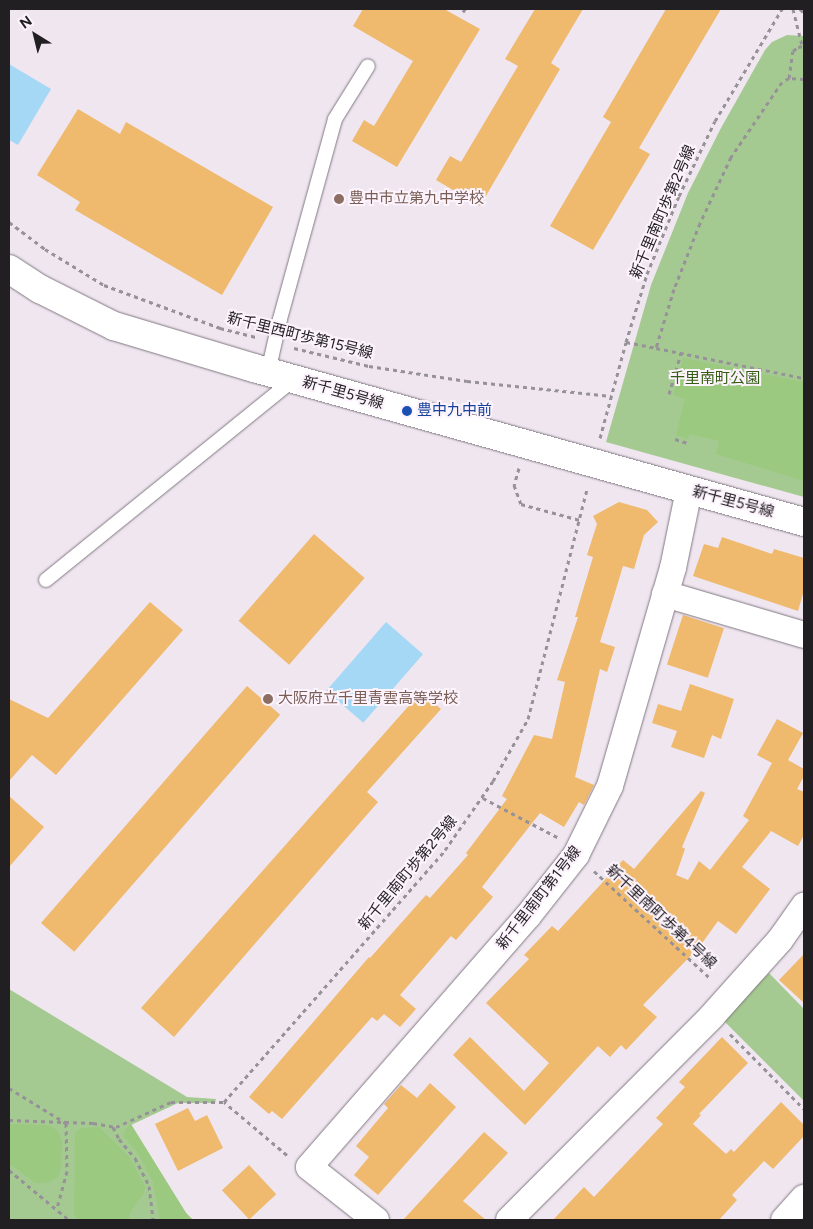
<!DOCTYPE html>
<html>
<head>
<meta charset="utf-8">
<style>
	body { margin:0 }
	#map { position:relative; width:813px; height:1229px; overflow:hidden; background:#efe6f0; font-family:Figtree,"Noto Sans JP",sans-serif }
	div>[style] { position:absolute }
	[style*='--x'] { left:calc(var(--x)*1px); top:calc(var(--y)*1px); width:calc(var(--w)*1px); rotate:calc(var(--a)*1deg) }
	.green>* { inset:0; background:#a5ca91 }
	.forest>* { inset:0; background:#9ac97f }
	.water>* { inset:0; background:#a5d8f5; transform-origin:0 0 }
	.building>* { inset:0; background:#efb96e; transform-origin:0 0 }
	.path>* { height:3px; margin-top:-1.5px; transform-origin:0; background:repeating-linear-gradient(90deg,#979198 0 4px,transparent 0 8px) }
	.roads { filter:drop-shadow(0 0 1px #817881) drop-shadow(0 0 1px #817881) }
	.lane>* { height:14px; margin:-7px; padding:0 7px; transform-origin:7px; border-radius:7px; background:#fff }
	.street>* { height:26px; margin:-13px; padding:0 13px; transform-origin:13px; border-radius:13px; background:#fff }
	.secondary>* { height:28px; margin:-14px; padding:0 14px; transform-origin:14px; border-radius:14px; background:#fff }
	.dots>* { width:14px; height:14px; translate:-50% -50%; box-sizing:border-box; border:2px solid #fdf3fd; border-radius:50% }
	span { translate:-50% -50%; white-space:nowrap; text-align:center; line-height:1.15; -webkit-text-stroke:4px #fdf3fd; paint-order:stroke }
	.education-label { font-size:15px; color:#785e54 }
	.left { translate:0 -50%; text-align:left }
	.street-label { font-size:15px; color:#221f23 }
	.park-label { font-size:15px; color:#335d12 }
	.transit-label { font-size:15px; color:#164399 }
	.frame { position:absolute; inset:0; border:10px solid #221f23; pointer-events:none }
	.north { position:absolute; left:10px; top:10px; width:50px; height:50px; -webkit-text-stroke:4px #fdf3fd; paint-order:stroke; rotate:324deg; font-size:14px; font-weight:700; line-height:20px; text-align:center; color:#221f23 }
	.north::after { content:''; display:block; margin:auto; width:18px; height:22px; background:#221f23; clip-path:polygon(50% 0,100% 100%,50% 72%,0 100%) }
</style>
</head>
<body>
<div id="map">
	<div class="green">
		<i style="clip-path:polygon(787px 35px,804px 36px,804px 497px,606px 442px,651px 285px,688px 193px,721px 128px,765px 50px,772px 42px)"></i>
		<i style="clip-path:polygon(769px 973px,804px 1009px,804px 1101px,723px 1020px)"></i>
		<i style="clip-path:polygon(9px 989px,187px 1097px,216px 1099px,215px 1103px,178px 1103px,131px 1125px,186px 1213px,193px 1220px,9px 1220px)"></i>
	</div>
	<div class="forest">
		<i style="clip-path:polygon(683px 358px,804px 382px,804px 481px,716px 454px,719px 441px,689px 434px,688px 439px,676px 435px,685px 399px,673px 395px)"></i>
		<i style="clip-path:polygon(9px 1124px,49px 1125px,58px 1131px,62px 1141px,61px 1168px,58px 1177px,48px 1183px,35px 1183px,9px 1163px)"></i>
		<i style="clip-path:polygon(131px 1124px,186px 1213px,193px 1220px,160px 1220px,153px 1182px,138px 1153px,124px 1137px,125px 1130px)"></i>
		<i style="clip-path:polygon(99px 1127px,129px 1157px,145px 1186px,144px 1193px,130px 1213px,129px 1220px,78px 1220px,74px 1214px,75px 1133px,81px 1128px)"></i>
	</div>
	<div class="water">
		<i style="clip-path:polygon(9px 64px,51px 89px,18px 145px,9px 140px)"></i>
		<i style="left:386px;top:622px;width:49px;height:91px;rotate:41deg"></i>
	</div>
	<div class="building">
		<i style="clip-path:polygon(363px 9px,444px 9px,480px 29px,397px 167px,352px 141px,364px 120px,374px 126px,413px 61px,353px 26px)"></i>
		<i style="clip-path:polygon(535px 9px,583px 9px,551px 63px,560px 69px,480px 206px,436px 180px,450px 156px,461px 162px,518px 66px,505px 59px)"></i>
		<i style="clip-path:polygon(666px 9px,721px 9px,639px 148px,650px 154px,593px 250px,550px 226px,611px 122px,603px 117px)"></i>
		<i style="clip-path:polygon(78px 109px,120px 134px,126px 122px,273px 207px,222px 295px,75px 210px,80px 202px,37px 175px)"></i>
		<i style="clip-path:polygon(619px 502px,647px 510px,658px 522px,644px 535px,634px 569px,623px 566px,600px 642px,615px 647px,607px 672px,600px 669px,575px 777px,594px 785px,584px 805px,579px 802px,564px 827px,540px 813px,482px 887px,493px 897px,456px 940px,451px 936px,400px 995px,416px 1009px,400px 1027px,384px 1014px,377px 1021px,372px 1017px,282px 1119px,272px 1111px,269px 1114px,249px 1097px,369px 957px,370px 958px,426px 895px,430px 898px,468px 855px,466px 853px,507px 799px,502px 796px,534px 735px,552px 739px,565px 682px,557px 680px,578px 617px,575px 617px,593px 557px,587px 555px,597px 524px,593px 516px)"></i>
		<i style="left:314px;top:534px;width:67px;height:115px;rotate:41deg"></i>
		<i style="clip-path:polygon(722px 537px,772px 554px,774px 549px,804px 558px,804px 590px,798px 611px,693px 576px,704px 544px,718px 548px)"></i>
		<i style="clip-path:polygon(150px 602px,183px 630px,56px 775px,32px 755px,9px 781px,9px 699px,48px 718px)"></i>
		<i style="left:683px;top:615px;width:43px;height:52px;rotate:18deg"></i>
		<i style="clip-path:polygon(690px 684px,734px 699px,721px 739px,712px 735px,704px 758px,671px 747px,677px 731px,652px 723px,658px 704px,681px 711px)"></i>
		<i style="left:247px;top:686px;width:44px;height:314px;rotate:41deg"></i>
		<i style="clip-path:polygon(421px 692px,441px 709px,367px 792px,378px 802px,174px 1037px,141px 1008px)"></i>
		<i style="clip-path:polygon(777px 719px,803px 733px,788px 760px,804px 769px,804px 776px,797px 789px,804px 792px,804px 835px,798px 846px,771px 831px,742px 867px,770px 889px,736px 934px,718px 921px,700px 946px,643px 1005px,657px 1017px,626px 1050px,621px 1045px,610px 1057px,598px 1046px,525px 1125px,453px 1055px,470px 1037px,524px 1091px,549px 1063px,486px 1003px,529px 959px,524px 955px,552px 926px,558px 931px,623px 860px,634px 869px,701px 791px,705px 793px,682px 847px,685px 849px,676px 875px,688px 880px,699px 861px,710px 870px,749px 820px,743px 816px,772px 763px,757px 755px)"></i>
		<i style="clip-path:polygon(9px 796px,44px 827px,9px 867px)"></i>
		<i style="clip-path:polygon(804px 954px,804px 1003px,779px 980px)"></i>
		<i style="clip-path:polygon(722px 1037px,748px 1063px,699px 1114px,701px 1115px,693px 1124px,726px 1154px,731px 1149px,734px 1152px,781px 1102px,804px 1125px,804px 1136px,773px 1169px,764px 1161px,732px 1195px,737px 1200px,719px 1220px,553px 1220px,584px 1187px,594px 1197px,663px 1124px,656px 1118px,685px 1087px,679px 1082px)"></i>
		<i style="clip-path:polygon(430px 1083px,456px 1107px,378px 1195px,354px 1175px,369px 1157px,356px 1146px,388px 1108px,384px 1104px,401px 1085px,417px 1098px)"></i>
		<i style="clip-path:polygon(188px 1108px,195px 1121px,207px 1115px,223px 1148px,178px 1171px,155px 1124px)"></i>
		<i style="clip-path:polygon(484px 1132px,508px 1153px,463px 1201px,486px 1220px,403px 1220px)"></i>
		<i style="left:249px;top:1165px;width:40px;height:37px;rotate:47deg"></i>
	</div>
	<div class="path">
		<i style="--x:793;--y:9;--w:38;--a:76"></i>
		<i style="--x:800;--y:9;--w:6;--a:45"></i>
		<i style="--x:463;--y:12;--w:4;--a:-56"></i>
		<i style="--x:789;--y:78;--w:27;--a:-82"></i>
		<i style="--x:793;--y:51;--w:6;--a:-39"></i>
		<i style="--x:798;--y:47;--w:6;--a:-9"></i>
		<i style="--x:804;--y:79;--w:15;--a:-176"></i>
		<i style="--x:789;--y:78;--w:8;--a:150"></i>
		<i style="--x:782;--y:82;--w:91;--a:124.2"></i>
		<i style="--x:731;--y:157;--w:73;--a:115.2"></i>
		<i style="--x:700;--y:223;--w:71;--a:111.5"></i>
		<i style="--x:674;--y:289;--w:62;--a:107"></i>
		<i style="--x:656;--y:348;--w:151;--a:11.5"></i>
		<i style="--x:9;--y:222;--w:45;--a:36.9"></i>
		<i style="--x:45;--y:249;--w:69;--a:31.4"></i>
		<i style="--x:104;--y:285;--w:124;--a:20.3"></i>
		<i style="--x:220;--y:328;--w:37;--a:14"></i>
		<i style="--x:626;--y:342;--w:31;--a:11"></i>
		<i style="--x:294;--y:348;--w:77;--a:13.5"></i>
		<i style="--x:369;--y:366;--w:99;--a:8.7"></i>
		<i style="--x:467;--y:381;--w:145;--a:5.9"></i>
		<i style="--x:669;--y:394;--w:43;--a:-73.7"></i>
		<i style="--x:600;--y:438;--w:99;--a:-74.8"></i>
		<i style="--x:626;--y:342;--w:71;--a:-72.8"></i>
		<i style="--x:647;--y:274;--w:84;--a:-67.7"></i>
		<i style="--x:679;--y:196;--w:83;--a:-64.4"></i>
		<i style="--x:715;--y:121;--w:131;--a:-59.1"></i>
		<i style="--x:675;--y:439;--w:13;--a:18"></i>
		<i style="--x:519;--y:468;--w:18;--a:106"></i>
		<i style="--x:514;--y:485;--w:20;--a:70"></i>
		<i style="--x:521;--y:504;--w:61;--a:15.2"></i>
		<i style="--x:483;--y:798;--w:84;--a:27.8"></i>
		<i style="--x:594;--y:871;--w:159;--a:42.7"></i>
		<i style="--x:730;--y:1034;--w:105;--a:45.4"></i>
		<i style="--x:9;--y:1088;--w:67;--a:31.6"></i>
		<i style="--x:66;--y:1123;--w:48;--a:88.8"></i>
		<i style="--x:67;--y:1171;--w:38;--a:105"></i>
		<i style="--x:9;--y:1120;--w:84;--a:2"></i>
		<i style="--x:93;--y:1123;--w:23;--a:10"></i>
		<i style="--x:116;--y:1127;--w:60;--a:-24.4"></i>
		<i style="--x:171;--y:1102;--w:53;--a:0"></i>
		<i style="--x:113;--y:1127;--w:13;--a:63"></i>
		<i style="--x:119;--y:1139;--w:25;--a:50"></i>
		<i style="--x:135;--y:1158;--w:31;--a:63"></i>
		<i style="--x:149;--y:1186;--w:34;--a:83"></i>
		<i style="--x:287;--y:1155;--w:82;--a:-139.9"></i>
		<i style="--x:224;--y:1102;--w:335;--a:-48.7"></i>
		<i style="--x:445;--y:850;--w:84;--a:-55.2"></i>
		<i style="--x:493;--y:781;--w:71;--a:-60.6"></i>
		<i style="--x:528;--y:719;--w:236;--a:-75.6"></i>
		<i style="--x:9;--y:1170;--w:78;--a:39.8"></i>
	</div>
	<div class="roads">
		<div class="lane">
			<i style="--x:268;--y:372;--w:54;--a:-77.2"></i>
			<i style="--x:280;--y:319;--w:207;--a:-74.6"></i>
			<i style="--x:335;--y:119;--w:62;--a:-58.1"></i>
			<i style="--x:46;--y:580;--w:319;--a:-39"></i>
		</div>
		<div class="street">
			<i style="--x:665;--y:594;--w:145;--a:16.4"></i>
			<i style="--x:376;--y:1220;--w:85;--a:-141.7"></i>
			<i style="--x:309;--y:1167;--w:333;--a:-48.9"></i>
			<i style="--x:528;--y:916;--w:78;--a:-51.8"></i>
			<i style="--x:576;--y:855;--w:77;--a:-63.8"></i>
			<i style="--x:610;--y:786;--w:227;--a:-73.9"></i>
			<i style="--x:673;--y:568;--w:80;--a:-78.4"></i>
			<i style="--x:509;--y:1220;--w:288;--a:-45.1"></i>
			<i style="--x:712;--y:1016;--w:102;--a:-48.2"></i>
			<i style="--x:780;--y:940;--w:42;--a:-54.8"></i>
			<i style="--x:784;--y:1220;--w:30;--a:-48"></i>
		</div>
		<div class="secondary">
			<i style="--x:9;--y:269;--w:37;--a:33"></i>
			<i style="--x:40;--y:289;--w:83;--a:26.6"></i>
			<i style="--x:114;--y:326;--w:146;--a:16.7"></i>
			<i style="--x:254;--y:368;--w:571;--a:15.64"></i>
		</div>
	</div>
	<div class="dots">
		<i style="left:339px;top:199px;background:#8d6e63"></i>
		<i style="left:407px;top:411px;background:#1a4fb4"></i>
		<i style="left:268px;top:699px;background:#8d6e63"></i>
	</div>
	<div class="education-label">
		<span class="left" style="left:349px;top:199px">豊中市立第九中学校</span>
		<span class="left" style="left:278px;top:699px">大阪府立千里青雲高等学校</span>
	</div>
	<div class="street-label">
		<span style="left:663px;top:212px;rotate:-67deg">新千里南町歩第2号線</span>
		<span style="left:300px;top:336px;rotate:14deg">新千里西町歩第15号線</span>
		<span style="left:343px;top:393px;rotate:16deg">新千里5号線</span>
		<span style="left:733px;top:502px;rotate:15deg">新千里5号線</span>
		<span style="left:408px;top:873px;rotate:-50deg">新千里南町歩第2号線</span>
		<span style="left:539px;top:898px;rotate:-52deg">新千里南町第1号線</span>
		<span style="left:661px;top:917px;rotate:43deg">新千里南町歩第4号線</span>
	</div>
	<div class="park-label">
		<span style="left:715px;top:379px">千里南町公園</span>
	</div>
	<div class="transit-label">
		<span class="left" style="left:417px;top:411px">豊中九中前</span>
	</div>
	<div class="frame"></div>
	<div class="north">N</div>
</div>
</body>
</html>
